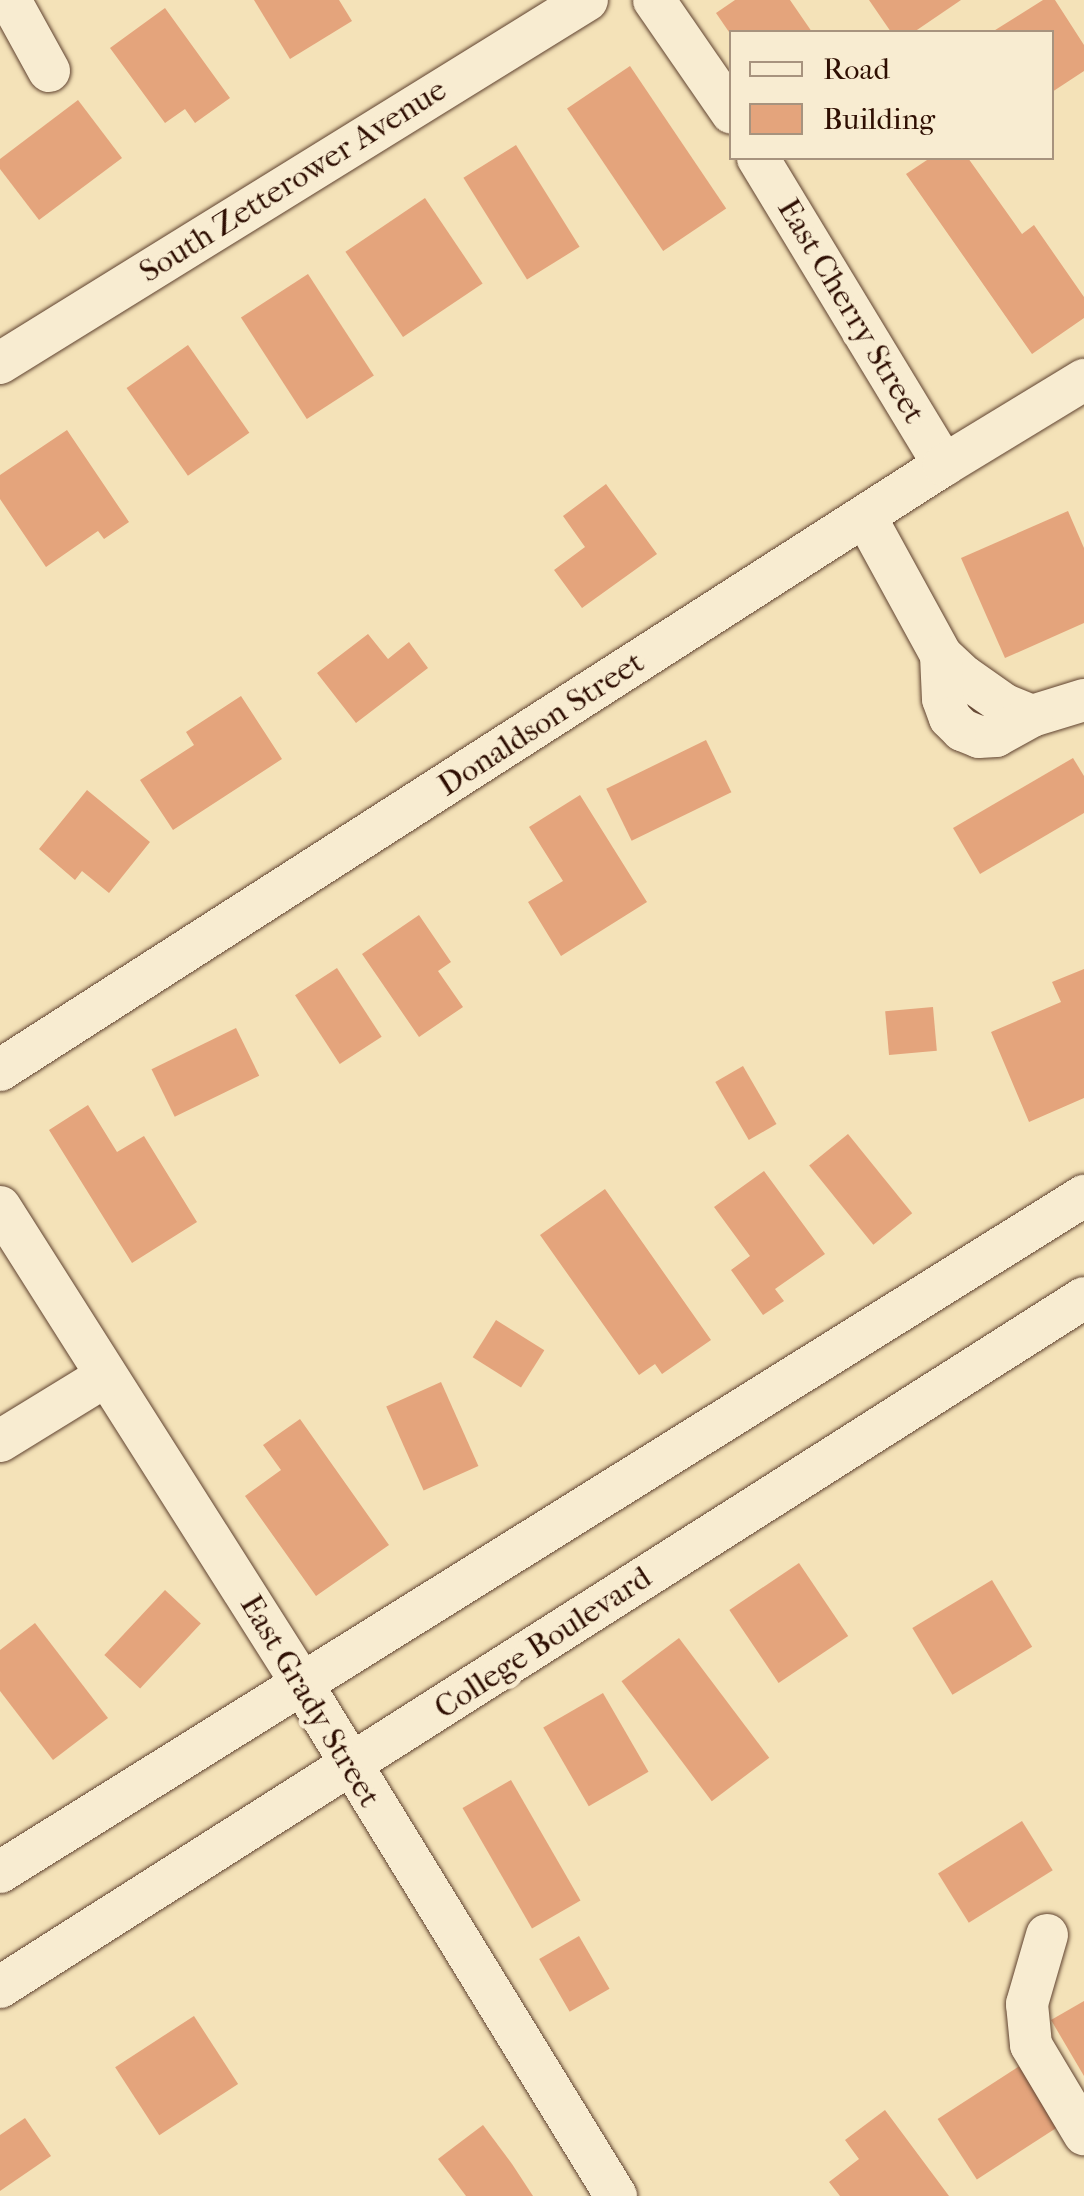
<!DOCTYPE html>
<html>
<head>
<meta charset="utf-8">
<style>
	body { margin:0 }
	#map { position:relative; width:1084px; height:2196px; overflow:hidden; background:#f4e2b8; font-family:"IM FELL French Canon",serif }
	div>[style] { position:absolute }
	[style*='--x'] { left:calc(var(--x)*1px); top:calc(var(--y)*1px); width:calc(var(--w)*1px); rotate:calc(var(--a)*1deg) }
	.building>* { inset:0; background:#e4a47c; transform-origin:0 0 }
	.roads { filter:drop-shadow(0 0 2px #604330) drop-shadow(0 0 2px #604330) }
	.minor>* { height:42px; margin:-21px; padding:0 21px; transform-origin:21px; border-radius:21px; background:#f8ecd1 }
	span { translate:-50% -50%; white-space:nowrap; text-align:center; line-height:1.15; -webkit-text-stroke:10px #f8ecd1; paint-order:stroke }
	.street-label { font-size:32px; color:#2e0e02 }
	.legend { position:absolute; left:729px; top:30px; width:325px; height:130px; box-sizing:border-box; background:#f8ecd1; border:2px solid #a7937e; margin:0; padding:12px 18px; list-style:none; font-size:30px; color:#2e0e02 }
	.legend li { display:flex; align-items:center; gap:20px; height:50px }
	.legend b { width:50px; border:2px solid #a7937e }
</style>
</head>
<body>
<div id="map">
	<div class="building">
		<i style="clip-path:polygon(254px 0,339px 0,352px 21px,290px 59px)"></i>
		<i style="clip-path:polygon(735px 0,790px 0,812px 32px,729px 32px,716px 13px)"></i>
		<i style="clip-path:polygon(869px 0,961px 0,914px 32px,891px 32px)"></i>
		<i style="clip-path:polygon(1043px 0,1055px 0,1084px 45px,1084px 71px,1052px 92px,1052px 32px,992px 32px)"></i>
		<i style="clip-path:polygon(165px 8px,230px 98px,195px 123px,185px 109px,165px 123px,110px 48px)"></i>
		<i style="left:630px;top:66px;width:172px;height:76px;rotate:56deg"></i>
		<i style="clip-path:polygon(78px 100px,122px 158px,39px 220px,0 169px,0 159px)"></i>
		<i style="left:516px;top:145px;width:120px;height:62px;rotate:58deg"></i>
		<i style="clip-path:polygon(930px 158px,968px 158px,1022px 234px,1034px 225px,1084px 297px,1084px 318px,1032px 354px,906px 174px)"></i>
		<i style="left:425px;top:198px;width:103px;height:96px;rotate:56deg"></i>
		<i style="left:308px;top:274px;width:121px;height:80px;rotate:57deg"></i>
		<i style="left:188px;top:345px;width:107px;height:75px;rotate:55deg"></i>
		<i style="clip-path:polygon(67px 430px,129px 522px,104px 539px,98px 531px,46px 567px,0 499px,0 475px)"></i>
		<i style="clip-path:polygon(606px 484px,657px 554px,582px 608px,554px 570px,585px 547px,563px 516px)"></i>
		<i style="clip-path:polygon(1068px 511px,1084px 548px,1084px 623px,1005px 658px,961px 558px)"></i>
		<i style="clip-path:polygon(368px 634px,388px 659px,409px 642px,428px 668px,356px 723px,317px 673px)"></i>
		<i style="clip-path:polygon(241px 696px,282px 759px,173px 830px,140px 780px,194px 745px,186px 732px)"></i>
		<i style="left:706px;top:740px;width:58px;height:111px;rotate:64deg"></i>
		<i style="clip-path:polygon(1073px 758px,1084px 776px,1084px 813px,980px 874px,953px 828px)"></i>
		<i style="clip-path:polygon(87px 790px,150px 842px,109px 893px,82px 871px,75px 880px,39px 849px)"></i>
		<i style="clip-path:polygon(580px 795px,647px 902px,561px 956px,528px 902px,563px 881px,529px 827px)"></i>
		<i style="clip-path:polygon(419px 915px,451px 962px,438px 971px,463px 1007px,419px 1037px,362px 954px)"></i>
		<i style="left:337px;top:968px;width:82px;height:50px;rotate:57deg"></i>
		<i style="clip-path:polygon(1084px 969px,1084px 1098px,1029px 1122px,991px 1032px,1061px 1002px,1052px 982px)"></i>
		<i style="left:933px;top:1007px;width:44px;height:48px;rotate:85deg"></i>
		<i style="left:236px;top:1028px;width:53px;height:94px;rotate:64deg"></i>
		<i style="left:743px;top:1066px;width:67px;height:32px;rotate:60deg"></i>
		<i style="clip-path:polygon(88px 1105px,117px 1152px,144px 1136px,197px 1222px,132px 1263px,49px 1130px)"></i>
		<i style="left:848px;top:1134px;width:102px;height:50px;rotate:51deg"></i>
		<i style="clip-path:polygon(764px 1171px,825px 1254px,775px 1289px,784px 1301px,763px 1315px,731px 1270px,750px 1256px,714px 1207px)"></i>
		<i style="clip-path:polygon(605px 1189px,711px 1340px,662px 1374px,655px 1364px,639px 1375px,540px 1235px)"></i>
		<i style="left:496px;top:1320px;width:57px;height:44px;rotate:32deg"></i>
		<i style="left:441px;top:1382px;width:92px;height:60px;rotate:66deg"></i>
		<i style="clip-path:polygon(300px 1419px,389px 1545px,316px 1596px,245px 1496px,281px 1470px,263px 1445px)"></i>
		<i style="left:799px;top:1563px;width:88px;height:84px;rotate:56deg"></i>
		<i style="left:992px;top:1580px;width:78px;height:93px;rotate:59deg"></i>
		<i style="left:165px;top:1590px;width:49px;height:89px;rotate:43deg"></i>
		<i style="clip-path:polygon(35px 1623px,108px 1718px,53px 1760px,0 1691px,0 1650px)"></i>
		<i style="left:679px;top:1638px;width:150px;height:72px;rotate:53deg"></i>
		<i style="left:603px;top:1693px;width:91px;height:69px;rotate:60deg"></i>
		<i style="left:511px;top:1780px;width:139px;height:56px;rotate:60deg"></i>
		<i style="left:1022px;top:1821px;width:58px;height:99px;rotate:58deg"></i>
		<i style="left:579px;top:1936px;width:61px;height:46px;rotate:60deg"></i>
		<i style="clip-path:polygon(1084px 2001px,1084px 2076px,1051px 2020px)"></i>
		<i style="left:194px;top:2016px;width:81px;height:94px;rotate:57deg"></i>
		<i style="left:1024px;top:2063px;width:72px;height:103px;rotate:57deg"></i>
		<i style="clip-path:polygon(885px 2110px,949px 2196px,840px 2196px,829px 2182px,859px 2159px,845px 2140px)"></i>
		<i style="clip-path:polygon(25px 2118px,51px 2156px,0 2191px,0 2135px)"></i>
		<i style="clip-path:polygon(483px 2125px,512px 2164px,533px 2196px,466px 2196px,438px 2159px)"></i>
	</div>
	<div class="roads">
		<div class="minor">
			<i style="--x:10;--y:0;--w:81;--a:61.2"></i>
			<i style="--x:654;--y:0;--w:137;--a:55.4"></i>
			<i style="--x:758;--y:158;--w:359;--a:58.8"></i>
			<i style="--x:0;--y:363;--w:690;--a:-31.73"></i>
			<i style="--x:865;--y:516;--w:158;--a:61.3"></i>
			<i style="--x:941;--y:655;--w:33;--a:43"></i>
			<i style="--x:965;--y:677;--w:49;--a:35"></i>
			<i style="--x:1005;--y:705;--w:29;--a:22"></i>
			<i style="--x:1032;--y:716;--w:54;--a:-17.1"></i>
			<i style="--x:941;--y:655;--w:44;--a:87.4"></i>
			<i style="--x:943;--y:699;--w:20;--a:70"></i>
			<i style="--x:950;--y:718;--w:17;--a:45"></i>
			<i style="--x:962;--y:730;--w:18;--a:22"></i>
			<i style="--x:979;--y:737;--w:17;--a:-3"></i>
			<i style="--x:996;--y:736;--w:41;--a:-29.1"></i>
			<i style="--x:0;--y:1070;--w:1121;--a:-32.66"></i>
			<i style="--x:944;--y:465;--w:164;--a:-31.3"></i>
			<i style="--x:0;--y:1207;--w:562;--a:57.64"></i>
			<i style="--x:301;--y:1682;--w:603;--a:58.5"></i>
			<i style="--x:0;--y:1441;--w:124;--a:-31.5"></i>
			<i style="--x:0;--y:1872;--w:1278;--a:-31.95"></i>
			<i style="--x:1047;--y:1935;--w:72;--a:106.2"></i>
			<i style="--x:1027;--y:2004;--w:41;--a:84.4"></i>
			<i style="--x:1031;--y:2045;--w:104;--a:59.2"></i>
			<i style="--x:0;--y:1987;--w:1284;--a:-32.44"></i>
		</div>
	</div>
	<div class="street-label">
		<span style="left:293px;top:181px;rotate:-32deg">South Zetterower Avenue</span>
		<span style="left:851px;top:311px;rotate:59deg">East Cherry Street</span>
		<span style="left:541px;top:724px;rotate:-33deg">Donaldson Street</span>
		<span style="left:543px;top:1643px;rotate:-33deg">College Boulevard</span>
		<span style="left:310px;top:1701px;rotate:59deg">East Grady Street</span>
	</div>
	<ul class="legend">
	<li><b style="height:12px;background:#f8ecd1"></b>Road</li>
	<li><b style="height:28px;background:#e4a47c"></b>Building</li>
	</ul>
</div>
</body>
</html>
